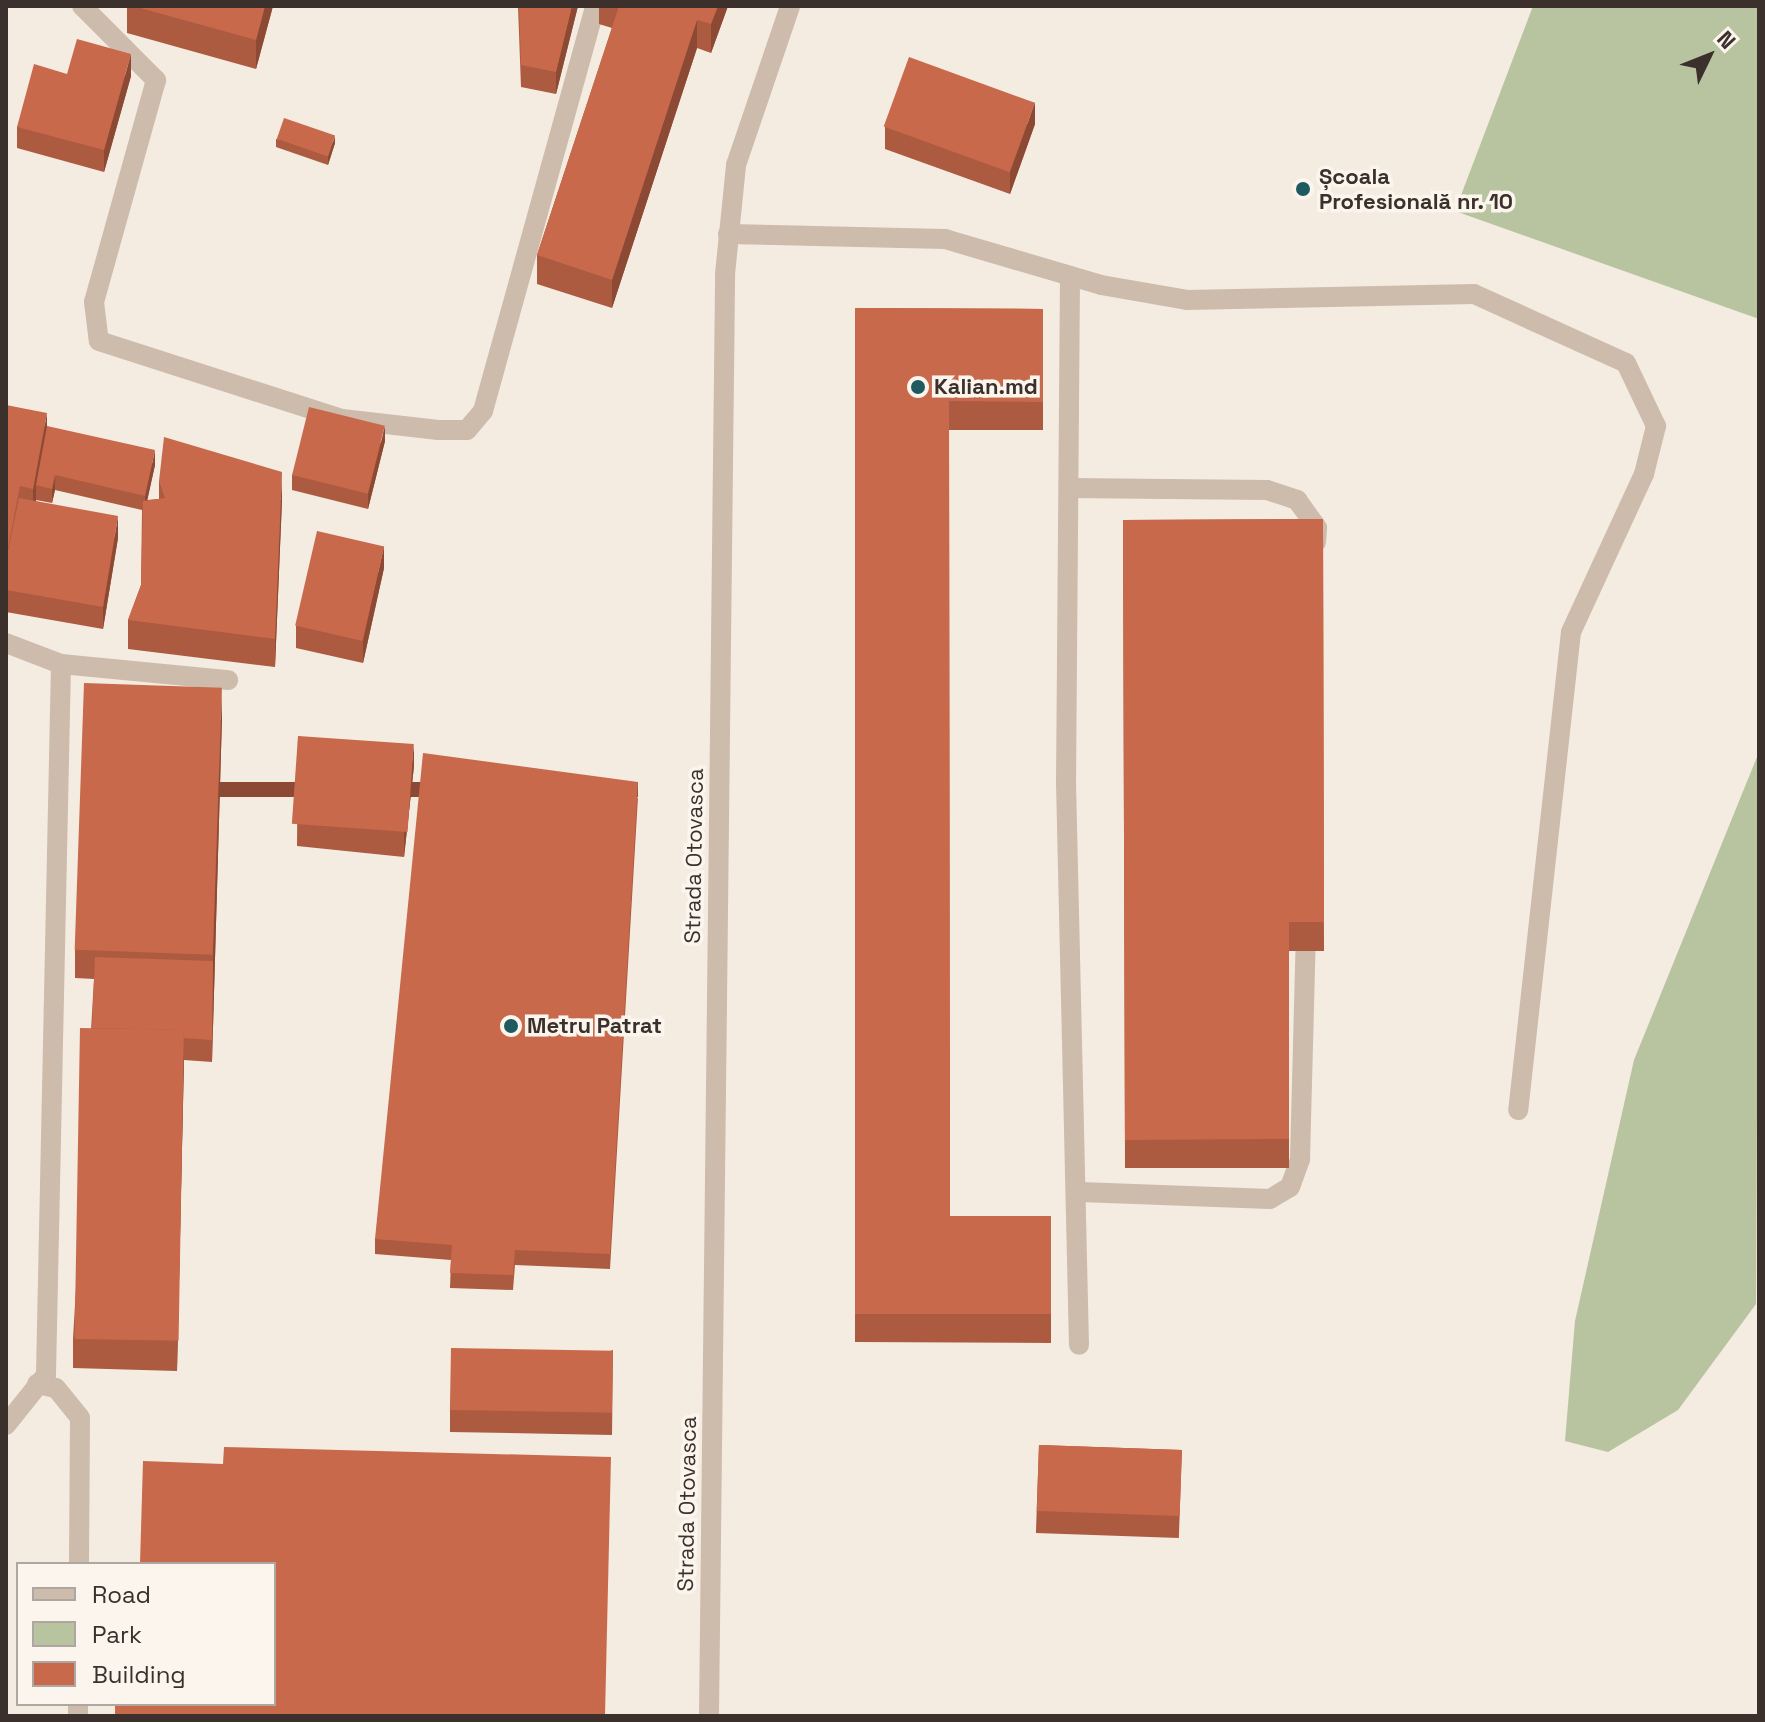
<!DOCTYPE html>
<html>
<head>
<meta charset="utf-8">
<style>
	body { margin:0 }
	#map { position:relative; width:1765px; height:1722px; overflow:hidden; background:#f4ebe1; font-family:"Space Grotesk",sans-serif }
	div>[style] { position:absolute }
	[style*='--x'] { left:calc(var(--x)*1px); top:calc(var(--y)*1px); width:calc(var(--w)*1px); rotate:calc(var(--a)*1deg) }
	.green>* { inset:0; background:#b8c4a0 }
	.service>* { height:20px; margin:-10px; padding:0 10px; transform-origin:10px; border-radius:10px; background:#cdbbac }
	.tertiary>* { height:20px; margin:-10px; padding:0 10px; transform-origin:10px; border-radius:10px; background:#cdbbac }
	.wall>* { inset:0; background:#ac5a40; transform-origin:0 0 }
	.shaded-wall>* { inset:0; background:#8c4a34; transform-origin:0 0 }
	.building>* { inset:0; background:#c8694b; transform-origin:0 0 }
	.dots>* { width:22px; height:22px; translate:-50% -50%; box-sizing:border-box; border:4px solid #fbf5ee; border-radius:50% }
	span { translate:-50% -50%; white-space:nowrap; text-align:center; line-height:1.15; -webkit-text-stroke:7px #fbf5ee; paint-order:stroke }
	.poi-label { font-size:22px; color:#3b302b; font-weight:700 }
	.left { translate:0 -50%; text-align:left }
	.street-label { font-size:22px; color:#3b302b }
	.frame { position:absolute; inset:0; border:8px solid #3b302b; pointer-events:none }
	.legend { position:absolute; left:16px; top:1562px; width:260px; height:144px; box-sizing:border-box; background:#fbf5ee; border:2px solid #aea6a0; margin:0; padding:10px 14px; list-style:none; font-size:24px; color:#3b302b }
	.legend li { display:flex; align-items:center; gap:16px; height:40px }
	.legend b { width:40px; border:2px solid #aea6a0 }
	.north { position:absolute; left:1669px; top:16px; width:80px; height:80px; -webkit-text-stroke:6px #fbf5ee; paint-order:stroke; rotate:47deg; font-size:22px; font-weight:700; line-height:32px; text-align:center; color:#3b302b }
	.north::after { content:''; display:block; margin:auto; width:28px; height:36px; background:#3b302b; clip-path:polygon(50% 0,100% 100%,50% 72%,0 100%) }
</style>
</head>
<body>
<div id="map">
	<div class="green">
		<i style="clip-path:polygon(1533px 6px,1759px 6px,1759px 319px,1455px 211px)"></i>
		<i style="clip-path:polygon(1759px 752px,1756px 1304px,1678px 1410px,1608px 1452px,1565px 1441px,1575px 1321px,1634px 1060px)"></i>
	</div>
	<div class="service">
		<i style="--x:82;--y:6;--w:105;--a:45"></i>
		<i style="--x:156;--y:80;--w:230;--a:105.6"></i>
		<i style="--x:94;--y:302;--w:39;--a:83"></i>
		<i style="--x:99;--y:341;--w:255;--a:17.8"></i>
		<i style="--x:342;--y:419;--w:97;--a:6.5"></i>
		<i style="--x:438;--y:430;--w:29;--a:0"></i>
		<i style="--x:467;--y:430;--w:25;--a:-50"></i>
		<i style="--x:483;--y:411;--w:420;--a:-74.5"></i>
		<i style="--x:728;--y:234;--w:217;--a:1.3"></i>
		<i style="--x:945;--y:239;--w:163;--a:16.4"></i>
		<i style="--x:1101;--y:285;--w:87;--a:9.9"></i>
		<i style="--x:1187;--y:300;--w:287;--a:-1.2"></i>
		<i style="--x:1474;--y:294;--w:167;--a:24.4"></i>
		<i style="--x:1626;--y:363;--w:70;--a:64.5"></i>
		<i style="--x:1656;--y:426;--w:49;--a:104"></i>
		<i style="--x:1644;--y:474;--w:174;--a:114.8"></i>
		<i style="--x:1571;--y:632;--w:481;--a:96.3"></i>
		<i style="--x:1070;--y:276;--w:506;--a:90.45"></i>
		<i style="--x:1066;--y:782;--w:563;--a:88.68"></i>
		<i style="--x:1069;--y:488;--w:198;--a:0.6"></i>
		<i style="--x:1267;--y:490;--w:32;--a:18"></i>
		<i style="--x:1297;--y:500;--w:34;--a:54"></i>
		<i style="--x:1317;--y:528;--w:14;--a:94"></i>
		<i style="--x:6;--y:643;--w:59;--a:20.9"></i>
		<i style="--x:61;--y:664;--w:711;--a:91.21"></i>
		<i style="--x:46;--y:1375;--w:64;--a:128.7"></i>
		<i style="--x:61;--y:664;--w:168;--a:5.5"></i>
		<i style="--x:1080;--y:1192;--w:190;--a:2.1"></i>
		<i style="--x:1270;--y:1199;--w:23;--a:-31"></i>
		<i style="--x:1290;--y:1187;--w:30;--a:-70"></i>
		<i style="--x:1300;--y:1159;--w:234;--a:-88.5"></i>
		<i style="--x:37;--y:1384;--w:19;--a:12"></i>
		<i style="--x:56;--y:1388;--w:38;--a:51"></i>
		<i style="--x:80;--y:1418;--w:146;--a:90.4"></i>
		<i style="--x:78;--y:1716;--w:12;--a:-90"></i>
	</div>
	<div class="tertiary">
		<i style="--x:709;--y:1716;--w:1442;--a:-89.36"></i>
		<i style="--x:725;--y:274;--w:110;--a:-84.2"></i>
		<i style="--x:736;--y:165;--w:168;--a:-71.2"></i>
	</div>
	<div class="wall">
		<i style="clip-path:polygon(127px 6px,273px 6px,256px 69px,127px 33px)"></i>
		<i style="clip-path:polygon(518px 6px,578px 6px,556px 94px,521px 87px)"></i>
		<i style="clip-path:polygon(599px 6px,728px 6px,711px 53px,697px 48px,612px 308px,537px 284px,537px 255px,612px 28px,599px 24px)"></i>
		<i style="clip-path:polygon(67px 74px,131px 76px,104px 172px,17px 148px,17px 127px)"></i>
		<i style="clip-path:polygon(1035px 124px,1010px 194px,885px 149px,885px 127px)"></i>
		<i style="clip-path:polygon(276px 139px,335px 143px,328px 165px,276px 147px)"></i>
		<i style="clip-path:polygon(855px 308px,1043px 309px,1043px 430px,949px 430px,950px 1216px,1051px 1216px,1051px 1343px,855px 1342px)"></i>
		<i style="clip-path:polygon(6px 405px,47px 427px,155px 465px,147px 500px,159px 499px,159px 481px,282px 500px,275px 667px,128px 649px,128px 620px,141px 585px,142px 510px,55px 490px,52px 503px,36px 500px,36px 501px,118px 538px,103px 629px,6px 612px)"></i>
		<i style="clip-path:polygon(385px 441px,368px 509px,292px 490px,292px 475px)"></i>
		<i style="clip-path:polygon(1323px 519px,1324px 951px,1289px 951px,1289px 1168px,1125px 1168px,1123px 520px)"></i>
		<i style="clip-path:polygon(384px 568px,363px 663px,296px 648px,296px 626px)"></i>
		<i style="clip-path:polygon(222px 717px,212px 1062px,184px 1060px,177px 1371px,73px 1368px,73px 1339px,94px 979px,75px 978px,75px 950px)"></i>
		<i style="clip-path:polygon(298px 736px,414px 766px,404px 857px,297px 846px)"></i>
		<i style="clip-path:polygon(638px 797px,610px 1269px,515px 1265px,513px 1290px,450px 1288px,451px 1260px,375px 1254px,375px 1239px)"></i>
		<i style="clip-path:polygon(613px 1350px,612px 1435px,450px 1432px,450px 1410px)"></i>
		<i style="left:1039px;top:1445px;width:143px;height:88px;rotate:2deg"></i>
	</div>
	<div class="shaded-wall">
		<i style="clip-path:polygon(265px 6px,273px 6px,256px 69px,256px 40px)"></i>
		<i style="clip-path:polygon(572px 6px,578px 6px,556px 94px,556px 72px)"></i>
		<i style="clip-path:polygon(718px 6px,728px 6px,711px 53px,711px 24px)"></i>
		<i style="clip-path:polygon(697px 20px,697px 48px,612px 308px,612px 280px)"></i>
		<i style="clip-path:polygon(131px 54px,131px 76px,104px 172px,104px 150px)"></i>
		<i style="clip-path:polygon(1035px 102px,1035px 124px,1010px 194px,1010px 172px)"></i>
		<i style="clip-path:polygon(335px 136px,335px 143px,328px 165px,328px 157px)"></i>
		<i style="clip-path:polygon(47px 413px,47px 441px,36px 485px,36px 500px,33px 518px,33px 489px)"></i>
		<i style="clip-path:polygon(385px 426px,385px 441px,368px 509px,368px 494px)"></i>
		<i style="clip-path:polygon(155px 450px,155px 465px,145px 511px,145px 496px)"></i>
		<i style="clip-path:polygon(282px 472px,282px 500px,275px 667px,275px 639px)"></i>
		<i style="clip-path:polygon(55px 475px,55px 490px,52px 503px,52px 489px)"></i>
		<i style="clip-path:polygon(118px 516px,118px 538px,103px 629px,103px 607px)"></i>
		<i style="clip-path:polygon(384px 546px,384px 568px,363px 663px,363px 641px)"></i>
		<i style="clip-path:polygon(222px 688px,222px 717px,212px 1062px,213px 955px)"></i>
		<i style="clip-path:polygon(414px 744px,414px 766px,404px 857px,404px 835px)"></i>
		<i style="left:638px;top:782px;width:15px;height:473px;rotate:90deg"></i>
		<i style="clip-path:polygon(184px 1030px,184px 1059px,177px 1371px,177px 1342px)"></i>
	</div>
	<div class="building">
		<i style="clip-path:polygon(133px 6px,265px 6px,256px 40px)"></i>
		<i style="clip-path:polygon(519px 6px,572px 6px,556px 72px,521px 65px)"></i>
		<i style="clip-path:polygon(619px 6px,718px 6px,711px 24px,697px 20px,612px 280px,537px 255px)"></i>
		<i style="clip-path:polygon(77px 39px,131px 54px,104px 150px,17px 127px,34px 64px,67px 74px)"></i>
		<i style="left:909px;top:57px;width:134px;height:74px;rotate:20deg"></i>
		<i style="left:284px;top:118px;width:54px;height:22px;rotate:19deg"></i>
		<i style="clip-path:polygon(855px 308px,1043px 309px,1043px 402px,949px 401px,950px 1216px,1051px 1216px,1051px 1314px,855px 1314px)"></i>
		<i style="clip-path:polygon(6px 405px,47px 413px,33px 489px,20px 486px,7px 554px)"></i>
		<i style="left:309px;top:407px;width:78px;height:70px;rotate:14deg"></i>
		<i style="clip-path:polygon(47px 426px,155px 450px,145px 496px,55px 475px,52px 489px,36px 485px)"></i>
		<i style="clip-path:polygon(164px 437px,282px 472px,275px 639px,128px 620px,141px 585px,143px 501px,165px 498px,159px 481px)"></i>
		<i style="clip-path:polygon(19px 498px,118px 516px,103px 607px,6px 590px,6px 561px)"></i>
		<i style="clip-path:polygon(1323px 519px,1324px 922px,1289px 922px,1289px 1139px,1125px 1140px,1123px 520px)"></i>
		<i style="left:317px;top:531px;width:69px;height:97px;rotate:13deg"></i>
		<i style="left:84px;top:683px;width:138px;height:267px;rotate:2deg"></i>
		<i style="left:298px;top:736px;width:116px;height:88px;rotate:4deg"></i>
		<i style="clip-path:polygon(423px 753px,638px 782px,610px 1254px,515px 1250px,513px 1275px,450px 1273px,452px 1245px,375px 1239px)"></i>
		<i style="clip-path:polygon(95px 957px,213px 961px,212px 1040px,184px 1038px,184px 1030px,92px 1028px)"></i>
		<i style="left:80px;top:1028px;width:104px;height:311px;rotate:1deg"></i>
		<i style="left:451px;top:1348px;width:162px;height:62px;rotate:1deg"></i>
		<i style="left:1039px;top:1445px;width:143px;height:66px;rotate:2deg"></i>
		<i style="clip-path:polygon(224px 1447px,611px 1457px,605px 1716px,115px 1716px,115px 1704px,274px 1704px,274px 1564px,140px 1564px,143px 1461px,223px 1464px)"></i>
	</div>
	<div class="dots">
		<i style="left:1303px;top:189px;background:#1f5a5e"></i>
		<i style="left:918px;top:387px;background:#1f5a5e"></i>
		<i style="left:511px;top:1026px;background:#1f5a5e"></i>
	</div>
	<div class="poi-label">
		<span class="left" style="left:1319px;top:189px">Școala<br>Profesională nr. 10</span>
		<span class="left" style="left:934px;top:387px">Kalian.md</span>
		<span class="left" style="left:527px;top:1026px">Metru Patrat</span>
	</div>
	<div class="street-label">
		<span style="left:694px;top:856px;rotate:-89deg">Strada Otovasca</span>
		<span style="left:687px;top:1504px;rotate:-89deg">Strada Otovasca</span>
	</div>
	<div class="frame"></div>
	<ul class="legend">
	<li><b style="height:10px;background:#cdbbac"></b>Road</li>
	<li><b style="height:22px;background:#b8c4a0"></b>Park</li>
	<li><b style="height:22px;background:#c8694b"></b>Building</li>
	</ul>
	<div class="north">N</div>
</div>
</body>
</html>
